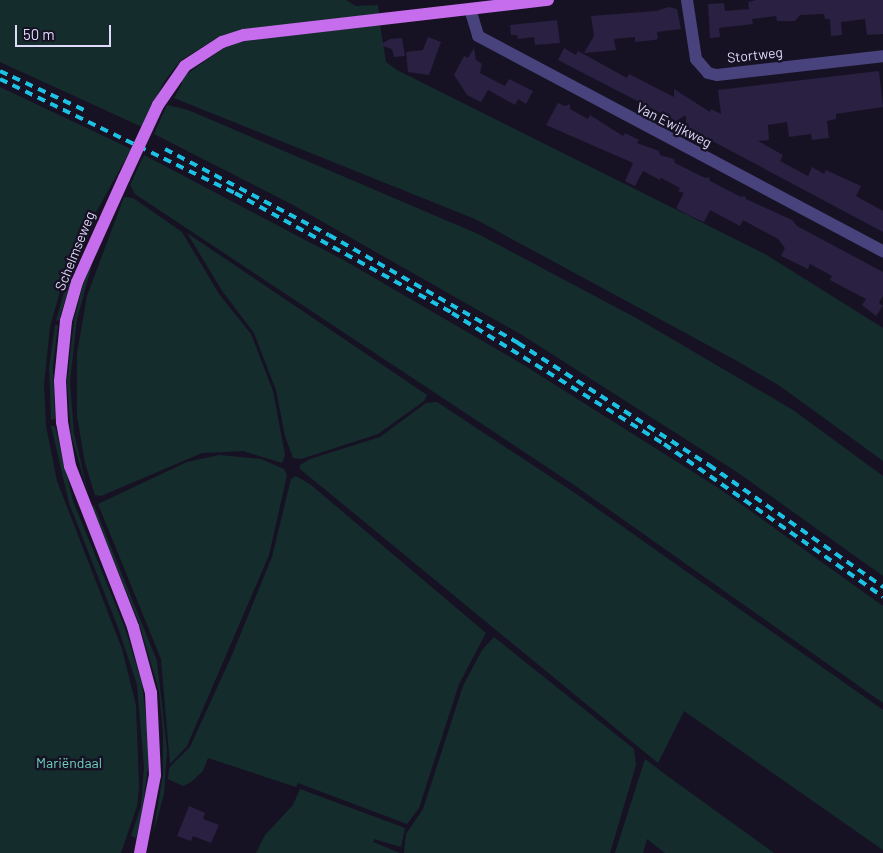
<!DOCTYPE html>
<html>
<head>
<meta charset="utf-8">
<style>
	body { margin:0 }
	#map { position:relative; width:883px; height:853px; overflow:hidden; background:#161224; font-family:Barlow,sans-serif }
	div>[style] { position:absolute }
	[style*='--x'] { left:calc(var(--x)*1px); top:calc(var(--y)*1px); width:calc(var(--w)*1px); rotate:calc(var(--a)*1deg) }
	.green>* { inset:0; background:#152c2d }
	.building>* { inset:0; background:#292042 }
	.minor>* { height:12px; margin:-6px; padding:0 6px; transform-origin:6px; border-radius:6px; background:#48427d }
	.major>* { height:12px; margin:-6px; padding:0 6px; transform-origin:6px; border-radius:6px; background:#c66ded }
	.rail>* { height:4px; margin-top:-2px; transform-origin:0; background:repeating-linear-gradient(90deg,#1cc2e3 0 8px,transparent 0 14px) }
	.major-bridge>* { height:12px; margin:-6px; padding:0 6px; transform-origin:6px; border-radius:6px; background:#c66ded }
	span { translate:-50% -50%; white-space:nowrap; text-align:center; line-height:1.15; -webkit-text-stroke:5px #161224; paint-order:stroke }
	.street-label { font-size:14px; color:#dfd9fa }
	.park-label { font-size:14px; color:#6dd2c0 }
	.scale { position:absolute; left:15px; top:25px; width:96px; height:22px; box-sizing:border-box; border:2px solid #dfd9fa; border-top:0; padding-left:6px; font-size:15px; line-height:18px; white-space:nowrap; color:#dfd9fa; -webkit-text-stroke:4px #161224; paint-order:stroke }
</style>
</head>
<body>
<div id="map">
	<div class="green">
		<i style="clip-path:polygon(0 0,346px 0,356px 6px,378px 5px,379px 14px,218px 37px,180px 61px,164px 82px,142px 127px,0 62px)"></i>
		<i style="clip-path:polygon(380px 25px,386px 62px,397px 70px,765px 254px,883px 328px,883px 461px,780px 386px,739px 362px,475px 219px,174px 98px,182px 84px,180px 79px,225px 47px,245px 41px)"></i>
		<i style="clip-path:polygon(0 87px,131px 149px,83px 236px,63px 280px,50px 327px,44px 384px,46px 426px,57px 481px,122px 649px,136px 705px,139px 787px,137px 806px,121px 853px,0 853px)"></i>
		<i style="clip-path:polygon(167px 105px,188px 110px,478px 234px,638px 319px,793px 410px,883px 476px,883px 576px,737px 472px,522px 335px,293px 205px,154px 134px)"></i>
		<i style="clip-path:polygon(144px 155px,347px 262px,522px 364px,720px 489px,883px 606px,883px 703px,577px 487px,135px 194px,130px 185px)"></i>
		<i style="clip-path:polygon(124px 197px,133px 198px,182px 232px,219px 294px,251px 334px,273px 391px,285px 455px,282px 463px,243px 451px,202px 453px,101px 496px,95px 495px,85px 463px,77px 416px,77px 353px,87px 296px)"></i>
		<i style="clip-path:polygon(187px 233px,427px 395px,424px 401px,378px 434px,301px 459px,293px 458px,285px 436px,276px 390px,254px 333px,223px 292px)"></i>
		<i style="clip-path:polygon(80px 252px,59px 320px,56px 321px,67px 281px)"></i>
		<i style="clip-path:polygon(93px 261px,77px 319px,70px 382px,74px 433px,89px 497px,71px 434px,67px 382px,74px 320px,83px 284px)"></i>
		<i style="clip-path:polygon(55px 325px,58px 325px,53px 367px,55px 419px,51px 420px,49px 368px)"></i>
		<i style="clip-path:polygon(437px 402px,575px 493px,883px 710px,883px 850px,684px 711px,658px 763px,300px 469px,300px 465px,310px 459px,380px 437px,426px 403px)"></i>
		<i style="clip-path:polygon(51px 426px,55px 426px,73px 501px,125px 628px,142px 683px,148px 735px,148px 766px,142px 814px,136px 838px,131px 836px,141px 806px,144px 767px,137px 685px,119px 630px,69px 503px)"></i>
		<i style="clip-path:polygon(219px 455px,261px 459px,284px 469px,287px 475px,269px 555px,187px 746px,170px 764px,161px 659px,98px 504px,187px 462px)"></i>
		<i style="clip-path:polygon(296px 476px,311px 485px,486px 633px,459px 684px,419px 808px,407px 824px,298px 783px,296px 787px,208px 758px,203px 771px,191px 782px,183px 786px,168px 779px,169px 768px,190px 747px,232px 655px,272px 557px,291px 479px)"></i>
		<i style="clip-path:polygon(94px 505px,157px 661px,167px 750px,164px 794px,153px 834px,163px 775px,163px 733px,159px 691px,139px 623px,92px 507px)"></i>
		<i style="clip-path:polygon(494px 637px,634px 749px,636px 765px,610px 853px,404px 853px,406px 834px,423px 809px,463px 686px,482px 650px)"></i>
		<i style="clip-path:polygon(645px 759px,666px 775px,774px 853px,665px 853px,647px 839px,643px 853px,615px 853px)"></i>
		<i style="clip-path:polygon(300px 789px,405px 828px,401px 847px,374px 839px,373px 842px,400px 853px,256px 853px,265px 835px,293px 805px)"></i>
	</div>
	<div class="building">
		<i style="clip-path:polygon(756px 0,883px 0,883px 34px,867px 35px,865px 19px,841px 22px,842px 35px,831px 36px,830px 19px,825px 19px,824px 14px,800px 15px,795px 21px,777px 21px,776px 16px,752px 19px,753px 24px,719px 28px,720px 37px,710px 38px,708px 4px,724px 3px,725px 11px,749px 9px,748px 2px)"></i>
		<i style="clip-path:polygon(669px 7px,677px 9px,681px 29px,657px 32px,658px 39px,654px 40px,635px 42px,635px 37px,614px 39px,616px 50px,584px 53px,594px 36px,591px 16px,656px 11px)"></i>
		<i style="clip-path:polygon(557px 20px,560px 43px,535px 45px,534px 37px,518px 39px,517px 35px,511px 35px,510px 25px)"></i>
		<i style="clip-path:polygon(428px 37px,441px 42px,429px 75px,408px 72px,406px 52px,423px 50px)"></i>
		<i style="clip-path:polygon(402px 38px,405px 56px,394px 57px,392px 49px,380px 45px,390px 39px)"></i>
		<i style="clip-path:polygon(474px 48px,476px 60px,482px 64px,480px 73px,505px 86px,509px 79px,533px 91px,526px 104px,518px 99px,515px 105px,488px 90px,481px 102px,467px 95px,454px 75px,464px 56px,468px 58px)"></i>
		<i style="clip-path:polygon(564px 48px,576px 55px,578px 51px,627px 78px,629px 74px,674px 97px,674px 89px,710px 112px,711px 109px,721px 114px,718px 90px,879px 71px,883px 107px,836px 114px,836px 119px,827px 121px,829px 138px,812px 140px,811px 134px,789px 137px,787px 122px,768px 125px,769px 140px,758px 141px,783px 155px,780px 161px,808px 176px,812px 167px,824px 174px,826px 170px,861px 186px,856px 196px,883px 211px,883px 232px,686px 127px,686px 115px,676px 121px,558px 60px)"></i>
		<i style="clip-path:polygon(558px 103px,565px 106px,570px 104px,570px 109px,588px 119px,590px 115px,623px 136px,625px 133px,639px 140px,637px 143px,659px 151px,660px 155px,674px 159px,675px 163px,705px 178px,709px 177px,710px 181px,741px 197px,745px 196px,746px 199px,792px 220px,797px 226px,883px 272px,883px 296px,879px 303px,883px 306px,876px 316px,862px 305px,866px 299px,830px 280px,832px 276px,810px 264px,808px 269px,781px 256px,785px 248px,778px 239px,743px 220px,740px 226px,710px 210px,704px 222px,688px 215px,676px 208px,684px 193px,678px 191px,680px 188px,661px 178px,660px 180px,643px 171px,635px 186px,625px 181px,633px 163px,546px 125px)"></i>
		<i style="clip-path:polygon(189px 806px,205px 813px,203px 819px,219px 825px,211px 843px,193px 836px,191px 841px,177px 836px)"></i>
	</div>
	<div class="minor">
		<i style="--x:687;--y:0;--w:60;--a:81.3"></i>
		<i style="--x:696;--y:59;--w:18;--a:49"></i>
		<i style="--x:708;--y:73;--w:9;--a:13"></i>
		<i style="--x:717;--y:75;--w:167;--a:-6.5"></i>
		<i style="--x:470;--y:9;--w:28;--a:73"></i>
		<i style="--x:478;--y:36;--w:459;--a:28"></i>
	</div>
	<div class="major">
		<i style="--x:158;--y:105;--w:47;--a:-55.3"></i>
		<i style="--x:185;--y:66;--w:44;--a:-33"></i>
		<i style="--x:222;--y:42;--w:23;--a:-18"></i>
		<i style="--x:244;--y:35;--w:306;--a:-6.6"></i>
		<i style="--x:124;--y:178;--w:114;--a:114.3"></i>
		<i style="--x:77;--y:282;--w:41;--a:105.8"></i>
		<i style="--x:66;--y:321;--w:60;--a:95.7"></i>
		<i style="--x:60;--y:381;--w:41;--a:87.2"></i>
		<i style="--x:62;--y:422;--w:45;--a:79.7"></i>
		<i style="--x:70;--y:466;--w:173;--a:68.6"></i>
		<i style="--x:133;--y:627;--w:68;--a:74.7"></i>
		<i style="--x:151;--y:693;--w:82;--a:87.2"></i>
		<i style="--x:155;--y:775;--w:79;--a:100.9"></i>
	</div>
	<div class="rail">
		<i style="--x:0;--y:71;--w:93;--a:24.9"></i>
		<i style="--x:0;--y:79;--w:261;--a:25.9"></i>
		<i style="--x:235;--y:193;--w:248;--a:28.9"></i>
		<i style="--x:452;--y:313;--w:249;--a:31.7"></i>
		<i style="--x:664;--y:444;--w:267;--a:34.9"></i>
		<i style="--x:165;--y:149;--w:185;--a:27.7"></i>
		<i style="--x:329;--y:235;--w:218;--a:29.7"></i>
		<i style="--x:518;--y:343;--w:227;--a:32.6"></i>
		<i style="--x:709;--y:465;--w:213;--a:35"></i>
	</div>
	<div class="major-bridge">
		<i style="--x:124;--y:178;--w:81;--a:-65"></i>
	</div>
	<div class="street-label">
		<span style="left:755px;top:55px;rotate:-6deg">Stortweg</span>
		<span style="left:674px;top:125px;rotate:27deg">Van Ewijkweg</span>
		<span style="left:75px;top:251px;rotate:-68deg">Schelmseweg</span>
	</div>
	<div class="park-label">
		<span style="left:69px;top:763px">Mariëndaal</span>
	</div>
	<div class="scale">50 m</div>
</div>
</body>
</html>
